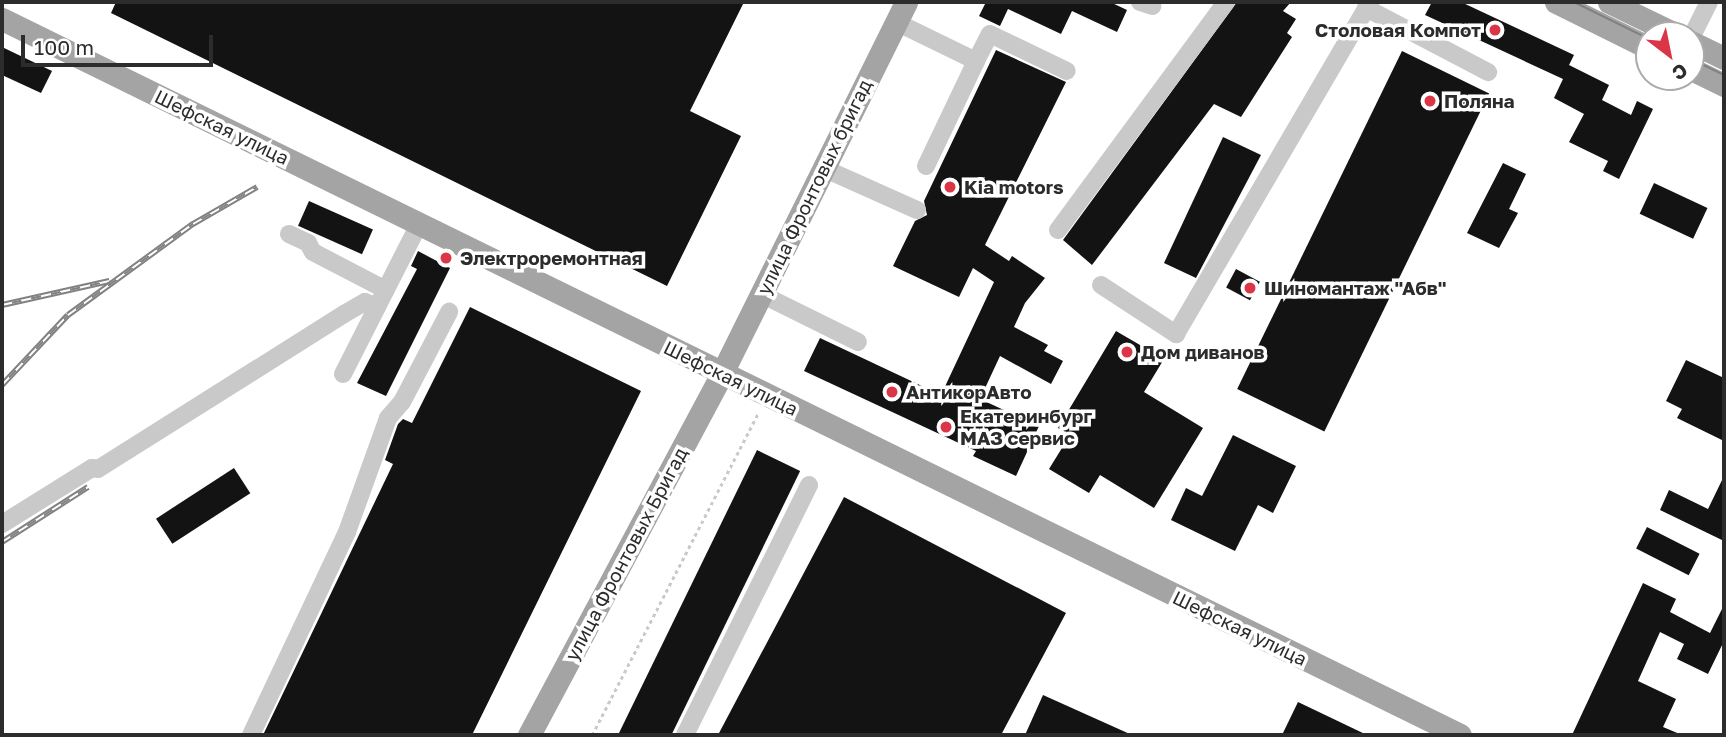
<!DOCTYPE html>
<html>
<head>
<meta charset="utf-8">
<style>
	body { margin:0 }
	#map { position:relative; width:1726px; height:737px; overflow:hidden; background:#fff; font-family:"Golos Text",sans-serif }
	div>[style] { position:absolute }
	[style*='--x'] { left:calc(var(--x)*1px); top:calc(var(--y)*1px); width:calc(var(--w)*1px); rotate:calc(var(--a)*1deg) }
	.building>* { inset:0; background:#131313; transform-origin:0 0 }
	.path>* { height:2.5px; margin-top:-1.25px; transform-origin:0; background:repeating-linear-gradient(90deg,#c9c9c9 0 3.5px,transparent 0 7px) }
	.minor>* { height:18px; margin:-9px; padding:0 9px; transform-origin:9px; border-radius:9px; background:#c9c9c9 }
	.major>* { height:23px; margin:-11.5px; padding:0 11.5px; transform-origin:11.5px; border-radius:11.5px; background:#a4a4a4 }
	.tram>* { height:2px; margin:-1px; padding:0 1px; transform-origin:1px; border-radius:1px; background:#818181 }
	.rail>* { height:6px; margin-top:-3px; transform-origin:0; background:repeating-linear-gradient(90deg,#fff 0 10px,#818181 0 20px); box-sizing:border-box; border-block:2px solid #818181 }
	.dots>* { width:19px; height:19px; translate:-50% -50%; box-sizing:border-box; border:4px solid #fff; border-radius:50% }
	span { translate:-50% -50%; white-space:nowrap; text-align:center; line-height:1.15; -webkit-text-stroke:7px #fff; paint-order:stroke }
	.poi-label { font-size:19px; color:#2c2c2c; font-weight:700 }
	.right { translate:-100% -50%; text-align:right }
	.left { translate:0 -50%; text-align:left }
	.street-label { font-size:19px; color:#2c2c2c }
	.frame { position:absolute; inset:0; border:4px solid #2c2c2c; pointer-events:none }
	.north { position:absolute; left:1635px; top:21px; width:70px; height:70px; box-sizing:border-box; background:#fff; border:2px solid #ababab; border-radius:50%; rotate:148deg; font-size:19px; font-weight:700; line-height:28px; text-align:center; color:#2c2c2c }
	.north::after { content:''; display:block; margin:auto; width:24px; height:32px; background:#db3647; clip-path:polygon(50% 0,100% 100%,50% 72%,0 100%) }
	.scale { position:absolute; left:21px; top:35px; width:192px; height:32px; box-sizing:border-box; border:4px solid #2c2c2c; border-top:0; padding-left:9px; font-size:21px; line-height:24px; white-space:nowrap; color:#2c2c2c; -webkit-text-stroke:5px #fff; paint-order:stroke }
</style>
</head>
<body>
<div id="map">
	<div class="building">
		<i style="clip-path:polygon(116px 2px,744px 2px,690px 111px,741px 136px,667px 286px,111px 13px)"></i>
		<i style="clip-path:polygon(986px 2px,1110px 2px,1127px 10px,1117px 32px,1072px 11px,1061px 34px,1008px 9px,1000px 26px,979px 16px)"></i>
		<i style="clip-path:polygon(1237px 2px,1291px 2px,1283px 11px,1296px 19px,1287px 33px,1292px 37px,1241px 117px,1214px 104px,1092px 265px,1063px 240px)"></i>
		<i style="clip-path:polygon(1432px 2px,1461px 2px,1574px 55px,1569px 65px,1609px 85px,1602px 100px,1631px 115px,1637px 101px,1653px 109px,1619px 179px,1603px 171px,1608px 161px,1569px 142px,1584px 114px,1554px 98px,1563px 79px,1425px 15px)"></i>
		<i style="clip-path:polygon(2px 47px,52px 71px,41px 93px,2px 75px)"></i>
		<i style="clip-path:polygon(996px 50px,1066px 82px,985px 245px,1009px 261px,1012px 256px,1045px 278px,1025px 303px,1014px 327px,1048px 345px,1044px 351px,1063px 361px,1051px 384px,1000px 356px,980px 399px,1039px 426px,1016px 476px,973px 456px,976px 451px,804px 371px,820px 338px,941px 395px,994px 282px,973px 268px,959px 297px,893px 266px,915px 221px,927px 215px,924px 201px)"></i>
		<i style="left:1402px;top:51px;width:97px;height:376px;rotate:26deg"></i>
		<i style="clip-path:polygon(1223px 137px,1261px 155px,1196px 278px,1164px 263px)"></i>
		<i style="clip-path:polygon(1503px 163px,1526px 174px,1509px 209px,1518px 213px,1499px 248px,1467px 233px)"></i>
		<i style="left:1654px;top:183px;width:59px;height:34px;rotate:25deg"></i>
		<i style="left:309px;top:201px;width:70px;height:27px;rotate:24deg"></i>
		<i style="clip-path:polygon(418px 251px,450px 268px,386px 396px,357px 383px,417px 269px,411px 266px)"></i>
		<i style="left:1236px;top:269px;width:27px;height:21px;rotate:28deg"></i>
		<i style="clip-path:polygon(470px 307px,641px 391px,472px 735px,263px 735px,393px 464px,385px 460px,398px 424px,403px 419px,412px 423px)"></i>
		<i style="clip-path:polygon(1116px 331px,1164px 359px,1144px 392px,1203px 428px,1154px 508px,1100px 475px,1089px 493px,1049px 469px,1070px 435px,1058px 428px)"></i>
		<i style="clip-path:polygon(1686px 360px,1724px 378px,1724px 441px,1677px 418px,1682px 409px,1666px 401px)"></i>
		<i style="clip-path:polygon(1233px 435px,1296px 466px,1273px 513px,1258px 505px,1235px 551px,1171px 520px,1186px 488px,1202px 496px)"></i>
		<i style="left:757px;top:450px;width:48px;height:317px;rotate:26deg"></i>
		<i style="left:234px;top:468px;width:30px;height:93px;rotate:57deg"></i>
		<i style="clip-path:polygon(1724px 476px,1724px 541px,1660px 510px,1669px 490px,1708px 509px)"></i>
		<i style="clip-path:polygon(844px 497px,1066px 613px,1001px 735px,718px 735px)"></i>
		<i style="left:1647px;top:527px;width:59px;height:24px;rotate:27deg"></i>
		<i style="clip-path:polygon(1643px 583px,1676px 599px,1670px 612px,1710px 633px,1724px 605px,1724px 641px,1708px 674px,1677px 659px,1684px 644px,1660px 632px,1638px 681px,1676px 699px,1663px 727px,1682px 735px,1572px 735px)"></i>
		<i style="clip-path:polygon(1043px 695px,1132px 735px,1025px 735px)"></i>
		<i style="clip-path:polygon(1298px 702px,1367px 735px,1282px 735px)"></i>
	</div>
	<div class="path">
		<i style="--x:592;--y:735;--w:361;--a:-62.7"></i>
	</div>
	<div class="minor">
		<i style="--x:1140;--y:2;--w:13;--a:18"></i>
		<i style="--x:1366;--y:8;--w:138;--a:27.7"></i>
		<i style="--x:896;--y:22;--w:89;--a:26"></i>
		<i style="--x:976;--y:61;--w:30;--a:-63"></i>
		<i style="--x:990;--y:34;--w:85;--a:25.7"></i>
		<i style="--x:1691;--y:38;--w:40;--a:-63.4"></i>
		<i style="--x:926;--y:166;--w:116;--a:-64.5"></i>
		<i style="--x:823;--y:168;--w:103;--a:24.1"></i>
		<i style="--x:1058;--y:230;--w:283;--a:-53.6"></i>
		<i style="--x:289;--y:234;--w:21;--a:25"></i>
		<i style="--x:308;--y:243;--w:10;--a:61"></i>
		<i style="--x:313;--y:252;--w:82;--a:27.5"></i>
		<i style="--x:1101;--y:285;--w:90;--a:33.2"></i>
		<i style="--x:1176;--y:334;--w:385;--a:-59.7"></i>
		<i style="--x:761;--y:294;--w:108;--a:26.3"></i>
		<i style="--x:343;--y:374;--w:166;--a:-63.1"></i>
		<i style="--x:2;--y:524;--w:106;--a:-31.9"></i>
		<i style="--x:92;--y:468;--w:6;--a:9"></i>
		<i style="--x:98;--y:469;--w:291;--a:-32.2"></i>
		<i style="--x:344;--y:314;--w:24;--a:-30"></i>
		<i style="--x:365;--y:302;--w:13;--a:23"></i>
		<i style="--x:251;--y:735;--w:225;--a:-64.7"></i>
		<i style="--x:347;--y:532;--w:121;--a:-70.2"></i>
		<i style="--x:388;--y:418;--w:21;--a:-49"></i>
		<i style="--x:402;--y:402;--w:102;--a:-62.4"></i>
		<i style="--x:685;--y:735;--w:279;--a:-63.6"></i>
	</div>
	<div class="major">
		<i style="--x:1556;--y:2;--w:104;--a:26.3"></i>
		<i style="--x:1609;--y:2;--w:76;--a:25.9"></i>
		<i style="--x:2;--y:19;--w:1624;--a:26.15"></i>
		<i style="--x:1691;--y:42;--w:37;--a:26"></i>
		<i style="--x:1691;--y:69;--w:37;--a:26"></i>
		<i style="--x:529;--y:735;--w:410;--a:-61.9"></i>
		<i style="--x:722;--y:373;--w:414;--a:-63.6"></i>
	</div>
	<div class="tram">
		<i style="--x:1574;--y:2;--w:84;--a:26.3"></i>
		<i style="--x:1691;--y:59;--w:37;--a:26"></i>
	</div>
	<div class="rail">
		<i style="--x:2;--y:305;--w:110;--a:-12.6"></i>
		<i style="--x:2;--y:385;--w:96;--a:-46.7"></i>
		<i style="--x:68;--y:315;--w:155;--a:-36.1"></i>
		<i style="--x:193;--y:224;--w:74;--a:-30"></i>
		<i style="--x:2;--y:542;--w:102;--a:-32.6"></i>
	</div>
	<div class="dots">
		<i style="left:1495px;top:30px;background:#db3647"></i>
		<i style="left:1430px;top:101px;background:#db3647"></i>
		<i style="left:950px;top:187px;background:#db3647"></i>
		<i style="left:446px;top:258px;background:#db3647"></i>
		<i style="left:1250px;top:288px;background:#db3647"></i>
		<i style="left:1127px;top:352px;background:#db3647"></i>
		<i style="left:892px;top:392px;background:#db3647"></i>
		<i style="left:946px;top:427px;background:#db3647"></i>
	</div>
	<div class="poi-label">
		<span class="right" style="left:1481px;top:30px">Столовая Компот</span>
		<span class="left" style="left:1444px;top:101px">Поляна</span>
		<span class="left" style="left:964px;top:187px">Kia motors</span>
		<span class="left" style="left:460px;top:258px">Электроремонтная</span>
		<span class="left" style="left:1264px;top:288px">Шиномантаж "Абв"</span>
		<span class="left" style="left:1141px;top:352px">Дом диванов</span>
		<span class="left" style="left:906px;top:392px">АнтикорАвто</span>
		<span class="left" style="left:960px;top:427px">Екатеринбург<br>МАЗ сервис</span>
	</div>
	<div class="street-label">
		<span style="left:222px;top:127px;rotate:26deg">Шефская улица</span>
		<span style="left:814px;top:187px;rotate:-64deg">улица Фронтовых бригад</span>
		<span style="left:731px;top:378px;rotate:26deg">Шефская улица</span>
		<span style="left:626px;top:554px;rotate:-62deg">улица Фронтовых Бригад</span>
		<span style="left:1240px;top:628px;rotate:26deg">Шефская улица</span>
	</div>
	<div class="frame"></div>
	<div class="north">С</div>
	<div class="scale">100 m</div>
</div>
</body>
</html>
